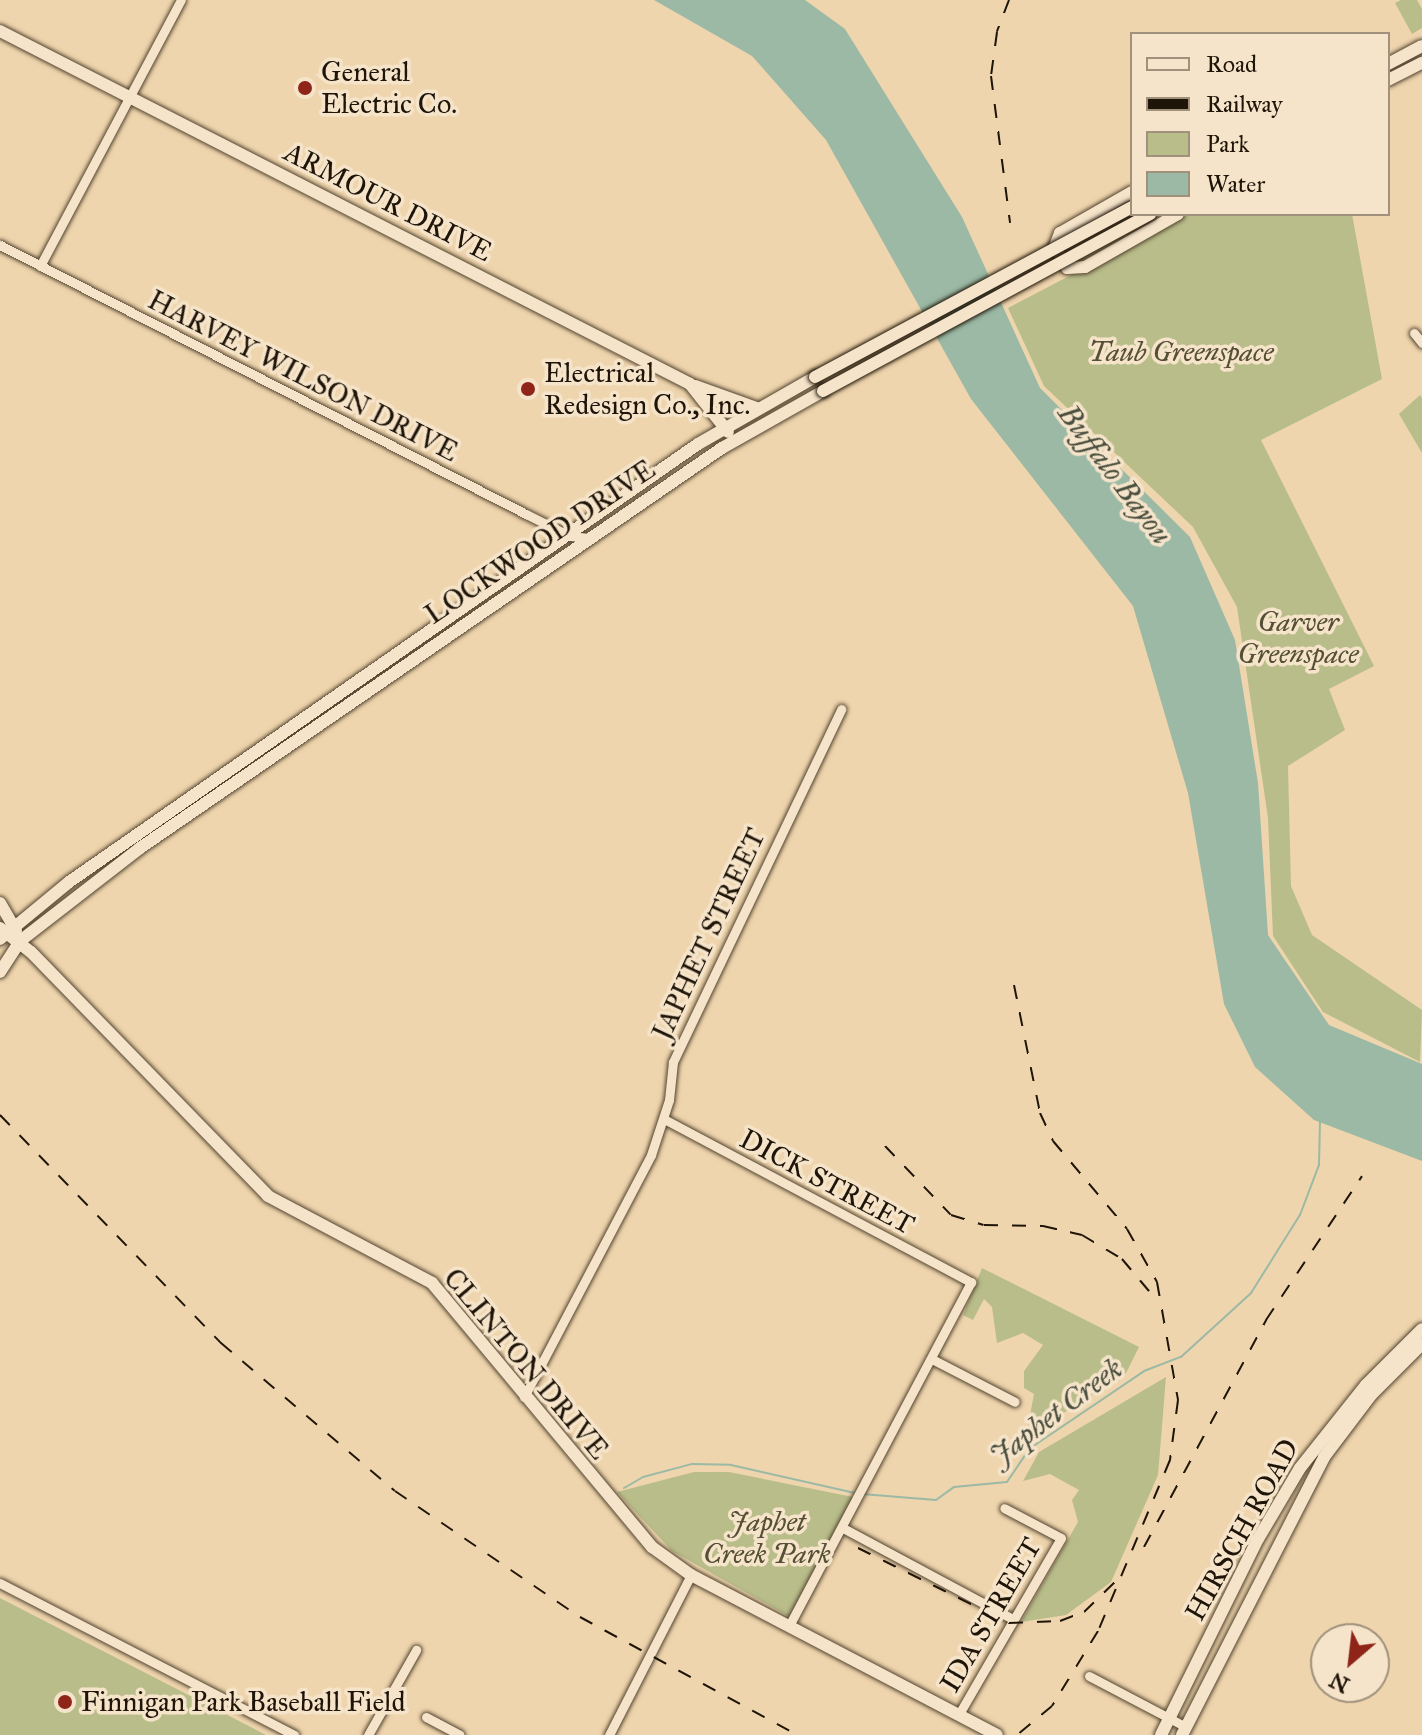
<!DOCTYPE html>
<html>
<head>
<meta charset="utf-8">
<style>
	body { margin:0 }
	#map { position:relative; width:1422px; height:1735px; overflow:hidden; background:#efd5ad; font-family:"IM FELL Great Primer",serif }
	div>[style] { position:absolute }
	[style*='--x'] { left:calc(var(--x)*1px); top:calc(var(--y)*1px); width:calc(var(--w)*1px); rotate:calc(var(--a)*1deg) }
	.green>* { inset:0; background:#b9bd8a }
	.water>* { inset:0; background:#9bb9a5 }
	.stream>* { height:2px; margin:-1px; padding:0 1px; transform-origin:1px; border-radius:1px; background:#9bb9a5 }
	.roads { filter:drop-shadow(0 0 2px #524430) drop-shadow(0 0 2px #524430) }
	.street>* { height:9px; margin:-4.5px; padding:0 4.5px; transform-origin:4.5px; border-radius:4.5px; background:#f5e4ca }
	.secondary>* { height:12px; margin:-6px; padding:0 6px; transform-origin:6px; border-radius:6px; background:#f5e4ca }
	.rail>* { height:2px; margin-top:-1px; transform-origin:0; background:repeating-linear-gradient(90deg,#1e1407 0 14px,transparent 0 28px) }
	.bridges { filter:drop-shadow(0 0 2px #1e1407) drop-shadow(0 0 2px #1e1407) }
	.secondary-bridge>* { height:12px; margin:-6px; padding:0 6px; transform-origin:6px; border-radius:6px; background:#f5e4ca }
	.dots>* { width:22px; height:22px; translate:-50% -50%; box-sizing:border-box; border:4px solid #f5e4ca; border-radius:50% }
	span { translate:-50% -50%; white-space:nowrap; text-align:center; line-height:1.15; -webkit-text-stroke:7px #f5e4ca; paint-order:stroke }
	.poi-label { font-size:28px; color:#1e1407 }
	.left { translate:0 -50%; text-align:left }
	.street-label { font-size:28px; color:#1e1407 }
	.park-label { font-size:28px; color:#544f35; font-style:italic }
	.water-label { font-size:30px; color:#4a4e3e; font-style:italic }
	.legend { position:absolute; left:1130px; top:32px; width:260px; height:184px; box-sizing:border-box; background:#f5e4ca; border:2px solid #9f917c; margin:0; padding:10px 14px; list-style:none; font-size:24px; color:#1e1407 }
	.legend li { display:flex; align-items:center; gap:16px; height:40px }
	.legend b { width:40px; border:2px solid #9f917c }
	.north { position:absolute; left:1310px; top:1623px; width:80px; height:80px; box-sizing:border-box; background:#f5e4ca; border:2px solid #9f917c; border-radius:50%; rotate:208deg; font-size:22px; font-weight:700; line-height:32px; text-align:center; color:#1e1407 }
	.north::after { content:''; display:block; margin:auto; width:28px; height:36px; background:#8f2418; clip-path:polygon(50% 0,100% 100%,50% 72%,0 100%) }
</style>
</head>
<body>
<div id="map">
	<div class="green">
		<i style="clip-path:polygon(1401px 0,1417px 0,1422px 9px,1422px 28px,1412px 34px,1395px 3px)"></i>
		<i style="clip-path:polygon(1188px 214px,1352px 214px,1382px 379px,1261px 440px,1374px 666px,1329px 689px,1345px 730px,1288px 766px,1291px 886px,1312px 935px,1422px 1010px,1420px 1062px,1323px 1012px,1273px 936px,1268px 818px,1237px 607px,1193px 527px,1044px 386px,1008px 308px)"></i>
		<i style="clip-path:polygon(1420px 395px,1422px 398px,1422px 453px,1399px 414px)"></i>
		<i style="clip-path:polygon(982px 1268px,1139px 1347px,1126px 1373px,1026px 1437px,1034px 1394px,1024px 1388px,1024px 1371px,1043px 1345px,1023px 1333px,997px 1343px,992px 1307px,984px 1299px,973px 1320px,963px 1315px)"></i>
		<i style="clip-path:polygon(1166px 1377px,1158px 1475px,1111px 1582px,1066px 1615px,1021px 1622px,1078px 1522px,1072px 1500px,1079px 1490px,1050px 1474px,1023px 1481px,1039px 1452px)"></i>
		<i style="clip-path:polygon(694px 1472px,729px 1472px,853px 1497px,790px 1617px,672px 1551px,617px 1492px)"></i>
		<i style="clip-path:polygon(0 1598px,266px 1735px,0 1735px)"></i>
	</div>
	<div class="water">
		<i style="clip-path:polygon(654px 0,805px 0,845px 29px,962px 217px,1040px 388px,1190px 537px,1235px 640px,1258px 783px,1268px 935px,1329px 1025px,1422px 1064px,1422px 1161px,1314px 1120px,1255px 1067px,1224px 1004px,1188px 793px,1133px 606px,971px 399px,826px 140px,752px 56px)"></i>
	</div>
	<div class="stream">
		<i style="--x:624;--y:1488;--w:22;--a:-30"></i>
		<i style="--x:643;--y:1477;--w:51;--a:-14.9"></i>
		<i style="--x:692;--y:1464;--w:39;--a:1"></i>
		<i style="--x:731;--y:1465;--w:127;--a:12.7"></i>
		<i style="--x:862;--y:1494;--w:74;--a:4.6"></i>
		<i style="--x:936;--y:1500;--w:22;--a:-36"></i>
		<i style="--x:954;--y:1487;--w:53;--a:-5.4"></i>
		<i style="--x:1007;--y:1482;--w:40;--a:-56"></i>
		<i style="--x:1029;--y:1449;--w:139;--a:-34.1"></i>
		<i style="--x:1144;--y:1371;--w:40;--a:-21"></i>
		<i style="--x:1181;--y:1357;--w:95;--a:-42.4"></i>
		<i style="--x:1251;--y:1293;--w:92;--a:-57.9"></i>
		<i style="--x:1300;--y:1215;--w:53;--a:-69.2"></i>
		<i style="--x:1319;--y:1165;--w:45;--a:-88.7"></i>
	</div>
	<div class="roads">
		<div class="street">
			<i style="--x:0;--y:245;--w:591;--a:27.09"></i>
			<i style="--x:526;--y:514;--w:49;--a:26.6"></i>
			<i style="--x:570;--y:536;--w:19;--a:6"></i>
			<i style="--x:40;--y:266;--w:301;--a:-62.1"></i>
			<i style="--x:1414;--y:333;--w:13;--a:51"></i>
			<i style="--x:664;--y:1119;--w:348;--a:28"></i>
			<i style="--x:971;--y:1282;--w:389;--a:117.9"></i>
			<i style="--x:932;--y:1359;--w:93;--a:27.4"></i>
			<i style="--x:524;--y:1397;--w:273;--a:-62.3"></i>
			<i style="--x:651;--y:1155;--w:58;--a:-71.9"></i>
			<i style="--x:669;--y:1100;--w:38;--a:-84"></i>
			<i style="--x:673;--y:1062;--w:391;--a:-64.5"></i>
			<i style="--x:843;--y:1528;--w:191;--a:28.2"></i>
			<i style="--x:0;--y:1583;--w:331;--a:27.3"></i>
			<i style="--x:1089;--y:1676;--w:110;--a:27.7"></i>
			<i style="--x:959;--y:1714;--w:203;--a:-59.9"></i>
			<i style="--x:1061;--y:1538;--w:64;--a:-152.2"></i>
			<i style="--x:426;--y:1717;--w:38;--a:28"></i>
			<i style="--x:368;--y:1735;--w:98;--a:-60.5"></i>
			<i style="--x:609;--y:1735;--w:180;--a:-62.9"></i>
		</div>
		<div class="secondary">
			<i style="--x:0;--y:31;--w:775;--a:27.09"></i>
			<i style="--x:690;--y:384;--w:61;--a:51.6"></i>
			<i style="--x:1388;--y:64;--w:38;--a:-28"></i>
			<i style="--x:1388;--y:80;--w:38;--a:-27"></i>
			<i style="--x:1132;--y:192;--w:83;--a:150.3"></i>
			<i style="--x:1060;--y:233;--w:14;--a:111"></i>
			<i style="--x:1055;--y:246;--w:25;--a:61"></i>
			<i style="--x:1067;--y:268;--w:18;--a:-3"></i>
			<i style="--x:1085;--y:267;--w:107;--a:-29.7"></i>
			<i style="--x:695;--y:386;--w:65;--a:19.8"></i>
			<i style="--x:0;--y:903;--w:32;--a:60"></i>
			<i style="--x:0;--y:928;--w:39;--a:38"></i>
			<i style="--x:31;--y:952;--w:340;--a:45.8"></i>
			<i style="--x:268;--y:1196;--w:186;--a:27.9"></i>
			<i style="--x:432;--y:1283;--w:344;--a:50.2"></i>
			<i style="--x:652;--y:1547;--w:48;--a:35.7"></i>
			<i style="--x:691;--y:1575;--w:345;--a:27.6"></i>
			<i style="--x:0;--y:939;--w:89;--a:-39.6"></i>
			<i style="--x:69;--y:882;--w:766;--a:-34.85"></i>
			<i style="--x:698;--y:444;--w:135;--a:-29.8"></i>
			<i style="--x:0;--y:972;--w:37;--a:-57"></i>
			<i style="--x:20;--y:941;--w:152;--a:-37.8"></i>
			<i style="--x:140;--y:848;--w:706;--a:-34.5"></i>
			<i style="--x:722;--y:448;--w:116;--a:-29.4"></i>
			<i style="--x:1161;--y:1735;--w:219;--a:-63.7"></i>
			<i style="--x:1258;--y:1539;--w:82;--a:-59.4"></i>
			<i style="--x:1300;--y:1468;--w:106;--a:-51.5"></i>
			<i style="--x:1366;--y:1385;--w:79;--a:-45"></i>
			<i style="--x:1182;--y:1735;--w:312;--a:-62.9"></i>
			<i style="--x:1324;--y:1457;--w:78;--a:-52.8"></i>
			<i style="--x:1371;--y:1395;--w:72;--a:-45"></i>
		</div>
	</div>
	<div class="rail">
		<i style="--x:1009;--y:0;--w:34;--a:111"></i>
		<i style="--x:997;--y:32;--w:44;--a:97.8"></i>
		<i style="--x:991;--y:76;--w:148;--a:82.6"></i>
		<i style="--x:1014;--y:985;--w:131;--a:78.5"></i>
		<i style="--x:1040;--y:1113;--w:31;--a:65"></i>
		<i style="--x:1053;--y:1141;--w:115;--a:49.9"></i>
		<i style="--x:1127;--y:1229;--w:61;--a:60.5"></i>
		<i style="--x:1157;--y:1282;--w:120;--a:79.9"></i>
		<i style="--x:1178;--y:1400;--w:61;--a:97.6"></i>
		<i style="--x:1170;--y:1460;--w:186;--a:112.8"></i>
		<i style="--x:1098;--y:1631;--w:88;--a:121.5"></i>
		<i style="--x:1052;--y:1706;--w:45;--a:140.4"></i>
		<i style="--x:0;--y:1115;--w:318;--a:45.9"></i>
		<i style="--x:221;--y:1343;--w:228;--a:40.4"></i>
		<i style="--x:395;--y:1491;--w:224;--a:34.3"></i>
		<i style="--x:580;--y:1617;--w:247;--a:28.5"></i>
		<i style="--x:885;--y:1146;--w:95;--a:46.3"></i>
		<i style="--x:951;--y:1215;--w:34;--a:17"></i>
		<i style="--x:984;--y:1225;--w:59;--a:1"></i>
		<i style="--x:1043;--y:1226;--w:40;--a:13"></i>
		<i style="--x:1082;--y:1235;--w:47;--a:31"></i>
		<i style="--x:1122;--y:1259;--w:50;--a:49.9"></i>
		<i style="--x:1144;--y:1547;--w:258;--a:-61.7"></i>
		<i style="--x:1266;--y:1320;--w:173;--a:-56.3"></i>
		<i style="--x:858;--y:1548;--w:169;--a:26.4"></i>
		<i style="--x:1009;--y:1623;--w:51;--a:-2.2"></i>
		<i style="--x:1060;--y:1621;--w:26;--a:-21"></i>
		<i style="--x:1084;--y:1612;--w:43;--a:-44.1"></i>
	</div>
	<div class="bridges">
		<div class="secondary-bridge">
			<i style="--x:815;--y:377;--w:360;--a:-28.2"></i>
			<i style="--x:823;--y:391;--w:372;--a:-28.4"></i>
		</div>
	</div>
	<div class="dots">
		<i style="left:305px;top:88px;background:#8f2418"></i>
		<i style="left:528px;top:389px;background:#8f2418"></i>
		<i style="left:65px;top:1702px;background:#8f2418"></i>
	</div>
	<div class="poi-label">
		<span class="left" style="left:321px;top:88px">General<br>Electric Co.</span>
		<span class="left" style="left:544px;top:389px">Electrical<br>Redesign Co., Inc.</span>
		<span class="left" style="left:81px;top:1702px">Finnigan Park Baseball Field</span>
	</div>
	<div class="street-label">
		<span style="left:388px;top:202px;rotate:27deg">ARMOUR DRIVE</span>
		<span style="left:303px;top:376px;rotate:27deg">HARVEY WILSON DRIVE</span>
		<span style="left:540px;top:542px;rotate:-34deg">LOCKWOOD DRIVE</span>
		<span style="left:709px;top:934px;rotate:-65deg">JAPHET STREET</span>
		<span style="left:827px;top:1182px;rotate:28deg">DICK STREET</span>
		<span style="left:526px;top:1364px;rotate:50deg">CLINTON DRIVE</span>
		<span style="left:1242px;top:1530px;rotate:-61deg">HIRSCH ROAD</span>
		<span style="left:991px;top:1615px;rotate:-60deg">IDA STREET</span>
	</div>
	<div class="park-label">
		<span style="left:1181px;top:352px">Taub Greenspace</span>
		<span style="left:1298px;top:638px">Garver<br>Greenspace</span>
		<span style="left:767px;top:1538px">Japhet<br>Creek Park</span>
	</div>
	<div class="water-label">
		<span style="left:1115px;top:474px;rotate:53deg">Buffalo Bayou</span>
		<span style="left:1056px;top:1412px;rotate:-37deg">Japhet Creek</span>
	</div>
	<ul class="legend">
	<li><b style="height:10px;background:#f5e4ca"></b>Road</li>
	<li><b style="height:10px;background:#1e1407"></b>Railway</li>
	<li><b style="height:22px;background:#b9bd8a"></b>Park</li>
	<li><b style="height:22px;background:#9bb9a5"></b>Water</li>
	</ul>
	<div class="north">N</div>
</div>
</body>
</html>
